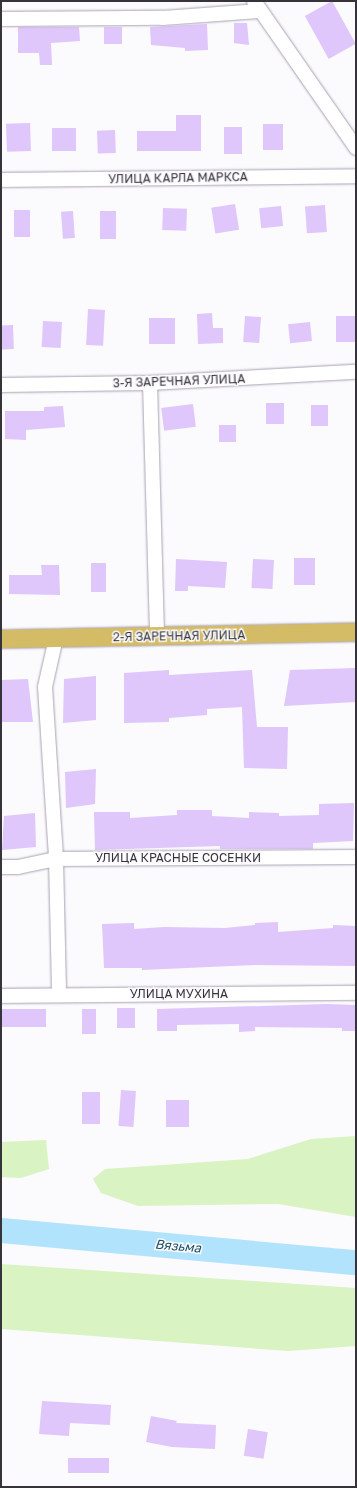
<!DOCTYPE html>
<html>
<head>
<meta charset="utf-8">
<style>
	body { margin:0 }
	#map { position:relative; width:357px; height:1488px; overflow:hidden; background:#fbfafd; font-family:"Golos Text",sans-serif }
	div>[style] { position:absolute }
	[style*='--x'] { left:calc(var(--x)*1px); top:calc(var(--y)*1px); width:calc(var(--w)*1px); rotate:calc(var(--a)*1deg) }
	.green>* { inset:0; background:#daf3c3 }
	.river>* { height:25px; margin:-12.5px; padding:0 12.5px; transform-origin:12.5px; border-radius:12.5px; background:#b1e3fc }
	.building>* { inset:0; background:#dfc6fb; transform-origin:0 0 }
	.roads { filter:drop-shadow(0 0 1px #a8a2b1) drop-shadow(0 0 1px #a8a2b1) }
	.minor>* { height:14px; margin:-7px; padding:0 7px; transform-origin:7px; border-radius:7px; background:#fff }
	.major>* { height:18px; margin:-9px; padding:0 9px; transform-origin:9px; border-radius:9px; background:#d4bb66 }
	span { translate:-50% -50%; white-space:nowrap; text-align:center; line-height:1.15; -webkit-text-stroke:3px #fbfafd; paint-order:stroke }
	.street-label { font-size:12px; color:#36343a }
	.water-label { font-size:13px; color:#1d5066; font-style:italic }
	.frame { position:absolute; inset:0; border:2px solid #36343a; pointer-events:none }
</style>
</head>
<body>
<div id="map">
	<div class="green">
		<i style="clip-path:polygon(356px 1136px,356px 1217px,278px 1204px,138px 1206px,101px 1193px,93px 1179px,105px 1169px,248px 1159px,311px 1139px)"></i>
		<i style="clip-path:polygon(46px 1140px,49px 1169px,21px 1178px,1px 1177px,1px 1142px)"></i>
		<i style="clip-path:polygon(1px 1264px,356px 1288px,356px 1346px,288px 1351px,1px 1329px)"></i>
	</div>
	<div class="river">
		<i style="--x:1;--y:1230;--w:356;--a:5.2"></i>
	</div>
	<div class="building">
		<i style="left:332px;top:1px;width:49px;height:31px;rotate:61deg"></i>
		<i style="clip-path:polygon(234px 23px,247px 23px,249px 45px,234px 43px)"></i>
		<i style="clip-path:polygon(207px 24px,208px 50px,185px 51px,185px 48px,151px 45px,150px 27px)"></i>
		<i style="clip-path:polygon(18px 27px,79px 27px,80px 41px,51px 43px,52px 65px,40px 65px,39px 53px,18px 53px)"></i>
		<i style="left:104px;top:27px;width:18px;height:17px"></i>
		<i style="clip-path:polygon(176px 115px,201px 115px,201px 151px,137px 151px,137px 131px,176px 131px)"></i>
		<i style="left:30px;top:123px;width:28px;height:24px;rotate:88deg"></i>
		<i style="left:263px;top:124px;width:20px;height:26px"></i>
		<i style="left:224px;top:127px;width:18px;height:27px"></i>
		<i style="left:52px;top:128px;width:24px;height:23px"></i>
		<i style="left:115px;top:130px;width:23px;height:18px;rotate:88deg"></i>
		<i style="left:235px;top:204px;width:26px;height:24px;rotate:81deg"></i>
		<i style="left:325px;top:205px;width:27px;height:20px;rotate:86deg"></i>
		<i style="left:281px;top:206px;width:20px;height:22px;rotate:84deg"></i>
		<i style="left:163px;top:208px;width:24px;height:22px;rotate:2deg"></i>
		<i style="left:14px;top:210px;width:16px;height:27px"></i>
		<i style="left:73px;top:211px;width:27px;height:12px;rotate:86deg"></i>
		<i style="left:100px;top:211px;width:16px;height:28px"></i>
		<i style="left:88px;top:309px;width:17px;height:36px;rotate:3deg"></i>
		<i style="clip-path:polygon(212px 313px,213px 328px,223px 328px,223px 343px,198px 344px,197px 314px)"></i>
		<i style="left:245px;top:316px;width:16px;height:26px;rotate:4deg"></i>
		<i style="left:336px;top:316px;width:19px;height:26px"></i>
		<i style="left:149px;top:318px;width:26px;height:26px"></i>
		<i style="left:43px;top:321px;width:19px;height:26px;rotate:3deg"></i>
		<i style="left:310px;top:322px;width:19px;height:22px;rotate:84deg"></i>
		<i style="left:13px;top:325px;width:24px;height:12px;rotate:88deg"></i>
		<i style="left:266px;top:403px;width:18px;height:21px"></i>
		<i style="left:193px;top:404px;width:23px;height:32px;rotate:83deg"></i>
		<i style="left:311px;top:405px;width:17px;height:21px"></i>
		<i style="clip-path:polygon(63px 406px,65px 427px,26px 430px,26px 440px,5px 439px,5px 411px,44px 411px,44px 407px)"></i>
		<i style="left:219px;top:425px;width:17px;height:17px"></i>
		<i style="left:294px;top:558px;width:21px;height:27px"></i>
		<i style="clip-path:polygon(176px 559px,227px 562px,225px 588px,188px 586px,188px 591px,175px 591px)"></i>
		<i style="left:253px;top:559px;width:21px;height:29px;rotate:3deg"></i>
		<i style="left:91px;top:563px;width:15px;height:29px"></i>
		<i style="clip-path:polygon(41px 565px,59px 565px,60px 595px,9px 594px,9px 575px,42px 575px)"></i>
		<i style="clip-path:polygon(356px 668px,356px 702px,284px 706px,290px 670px)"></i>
		<i style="clip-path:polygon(169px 670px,169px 675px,252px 670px,257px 727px,288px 727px,287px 769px,244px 768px,242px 707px,207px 709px,207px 715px,169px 718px,169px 722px,124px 723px,124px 673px)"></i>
		<i style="clip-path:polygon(96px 676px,96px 720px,63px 723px,64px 679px)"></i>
		<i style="clip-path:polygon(28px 679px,33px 722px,1px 722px,1px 680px)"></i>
		<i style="clip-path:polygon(96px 769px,95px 804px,66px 808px,65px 772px)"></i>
		<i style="clip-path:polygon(354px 803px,353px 841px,313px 843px,313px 849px,220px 849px,220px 846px,95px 850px,94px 812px,130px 812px,130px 818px,177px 815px,177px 810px,212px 810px,212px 816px,249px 818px,249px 812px,279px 813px,279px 816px,319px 815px,319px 804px)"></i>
		<i style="clip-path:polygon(35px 813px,36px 847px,2px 850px,4px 816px)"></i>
		<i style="clip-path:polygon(278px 922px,278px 932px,333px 928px,333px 925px,356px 926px,356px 966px,254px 965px,142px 970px,142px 968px,104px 968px,102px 924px,134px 923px,134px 929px,164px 927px,225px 928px,255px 925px,255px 923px)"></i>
		<i style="clip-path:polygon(326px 1004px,356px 1005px,356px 1031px,342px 1031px,342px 1028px,255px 1027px,255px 1031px,239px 1032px,239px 1024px,177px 1025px,177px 1031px,157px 1031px,157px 1009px)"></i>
		<i style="left:117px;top:1008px;width:18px;height:20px"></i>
		<i style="left:1px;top:1009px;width:45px;height:18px"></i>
		<i style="left:82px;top:1009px;width:14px;height:25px"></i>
		<i style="left:121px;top:1090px;width:15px;height:36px;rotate:4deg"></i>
		<i style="left:82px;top:1092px;width:18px;height:32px"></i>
		<i style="left:166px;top:1100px;width:23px;height:27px"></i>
		<i style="clip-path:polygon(42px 1401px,111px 1405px,110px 1425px,70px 1423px,69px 1436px,39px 1434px)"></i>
		<i style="clip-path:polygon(151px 1416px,177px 1421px,176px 1423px,216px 1425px,215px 1449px,172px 1447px,146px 1442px)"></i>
		<i style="left:248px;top:1429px;width:20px;height:27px;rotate:9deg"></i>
		<i style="left:68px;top:1458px;width:41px;height:15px"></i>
	</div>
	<div class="roads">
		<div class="minor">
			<i style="--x:254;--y:1;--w:179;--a:55.2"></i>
			<i style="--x:1;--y:19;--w:162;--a:-0.4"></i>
			<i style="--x:163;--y:18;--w:96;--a:-4.2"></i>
			<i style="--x:1;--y:180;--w:355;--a:-0.6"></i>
			<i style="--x:150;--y:383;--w:254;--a:88.4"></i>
			<i style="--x:1;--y:385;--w:149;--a:-0.8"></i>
			<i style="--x:150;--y:383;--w:206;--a:-3.1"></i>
			<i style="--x:56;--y:638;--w:50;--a:102.7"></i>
			<i style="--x:45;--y:687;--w:172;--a:86.3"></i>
			<i style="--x:56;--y:859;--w:135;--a:88.7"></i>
			<i style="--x:1;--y:867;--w:17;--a:0"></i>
			<i style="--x:18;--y:867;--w:39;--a:-12"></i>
			<i style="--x:56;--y:859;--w:300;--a:-0.4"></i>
			<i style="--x:1;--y:996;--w:355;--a:-0.5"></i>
		</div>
		<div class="major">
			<i style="--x:1;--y:639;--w:355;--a:-1.1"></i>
		</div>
	</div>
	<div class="street-label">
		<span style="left:178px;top:178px;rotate:-1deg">УЛИЦА КАРЛА МАРКСА</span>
		<span style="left:179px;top:381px;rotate:-2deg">3-Я ЗАРЕЧНАЯ УЛИЦА</span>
		<span style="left:179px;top:636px;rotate:-1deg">2-Я ЗАРЕЧНАЯ УЛИЦА</span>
		<span style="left:178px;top:858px">УЛИЦА КРАСНЫЕ СОСЕНКИ</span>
		<span style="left:179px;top:994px">УЛИЦА МУХИНА</span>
	</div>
	<div class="water-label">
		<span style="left:178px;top:1246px;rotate:5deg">Вязьма</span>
	</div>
	<div class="frame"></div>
</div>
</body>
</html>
